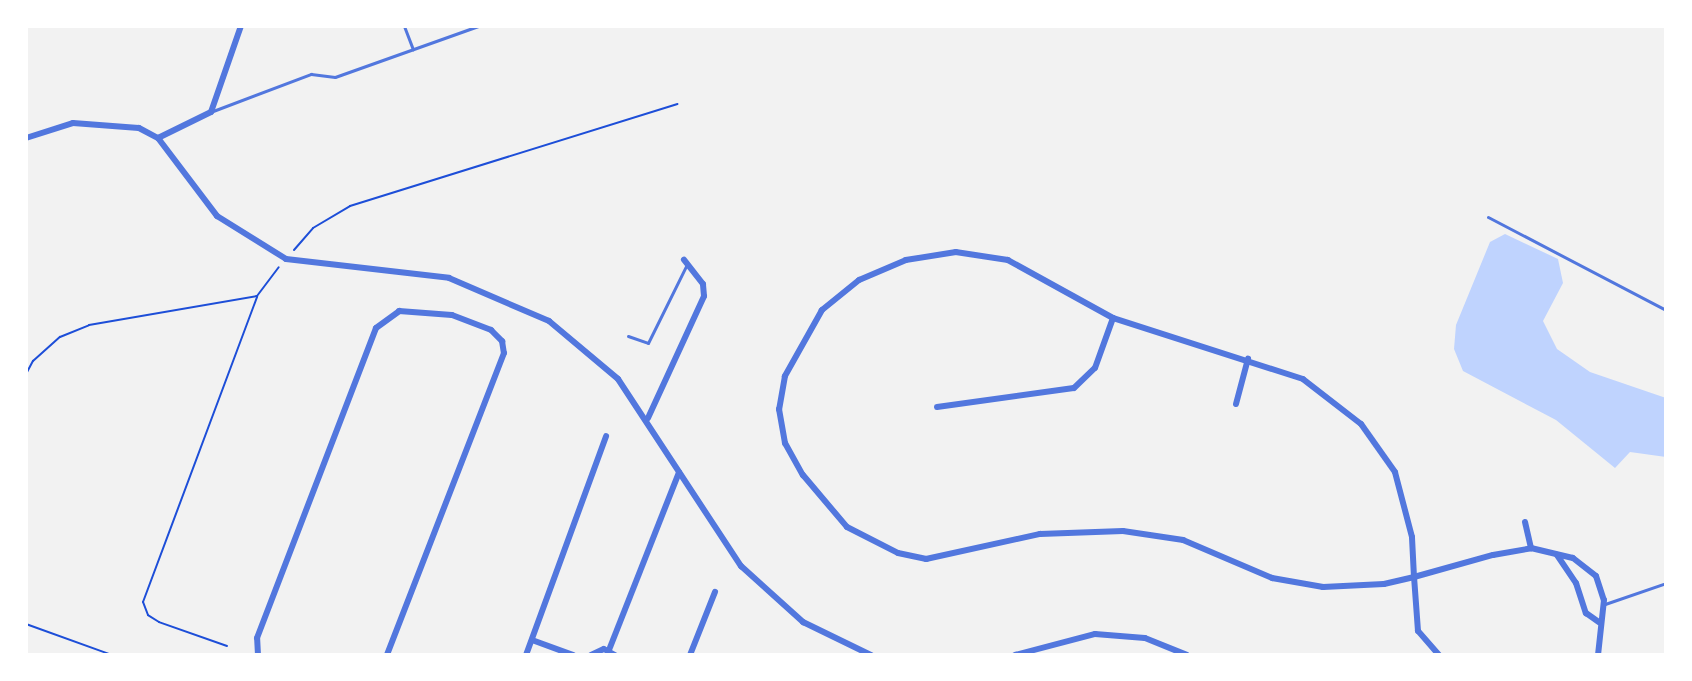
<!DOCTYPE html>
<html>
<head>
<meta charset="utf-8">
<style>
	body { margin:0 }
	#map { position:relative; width:1692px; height:681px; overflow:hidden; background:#f2f2f2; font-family:"PT Sans",sans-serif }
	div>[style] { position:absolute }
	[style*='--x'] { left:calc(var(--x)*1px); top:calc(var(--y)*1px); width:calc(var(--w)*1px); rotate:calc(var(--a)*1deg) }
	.water>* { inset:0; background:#bfd3fe }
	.path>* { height:2px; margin:-1px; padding:0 1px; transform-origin:1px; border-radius:1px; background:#1d4ed8 }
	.service>* { height:3px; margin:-1.5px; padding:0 1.5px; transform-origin:1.5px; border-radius:1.5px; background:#5277de }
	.minor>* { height:6px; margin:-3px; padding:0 3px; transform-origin:3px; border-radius:3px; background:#5277de }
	span { translate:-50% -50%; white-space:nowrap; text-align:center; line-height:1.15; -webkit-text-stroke:6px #fff; paint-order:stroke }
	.frame { position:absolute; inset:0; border:28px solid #fff; pointer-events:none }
</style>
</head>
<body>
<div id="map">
	<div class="water">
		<i style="clip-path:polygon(1505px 234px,1558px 259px,1563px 283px,1543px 321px,1557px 349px,1590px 372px,1666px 398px,1666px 457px,1630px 452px,1615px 468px,1556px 420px,1463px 371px,1454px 349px,1456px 325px,1490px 242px)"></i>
	</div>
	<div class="path">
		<i style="--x:294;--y:250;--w:29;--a:-49"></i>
		<i style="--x:313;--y:228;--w:43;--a:-30.7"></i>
		<i style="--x:350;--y:206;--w:343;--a:-17.3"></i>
		<i style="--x:26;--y:374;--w:15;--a:-62"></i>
		<i style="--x:33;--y:361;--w:36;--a:-42"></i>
		<i style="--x:60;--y:337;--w:31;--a:-22"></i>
		<i style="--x:89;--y:325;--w:170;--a:-9.8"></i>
		<i style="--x:257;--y:296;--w:36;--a:-53"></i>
		<i style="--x:26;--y:624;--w:91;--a:19.8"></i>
		<i style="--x:227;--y:646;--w:72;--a:-160.6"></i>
		<i style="--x:159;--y:622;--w:13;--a:-148"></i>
		<i style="--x:148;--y:615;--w:14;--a:-111"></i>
		<i style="--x:143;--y:602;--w:326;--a:-69.5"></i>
	</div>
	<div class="service">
		<i style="--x:404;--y:26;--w:25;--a:69"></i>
		<i style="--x:213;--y:111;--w:105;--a:-20.7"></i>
		<i style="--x:311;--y:74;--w:24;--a:7"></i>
		<i style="--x:335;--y:77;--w:152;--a:-19.6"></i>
		<i style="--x:1488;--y:217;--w:201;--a:27.6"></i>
		<i style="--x:628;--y:336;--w:21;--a:19"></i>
		<i style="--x:648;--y:343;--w:88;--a:-63.7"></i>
		<i style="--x:1605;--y:604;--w:65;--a:-19"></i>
	</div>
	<div class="minor">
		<i style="--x:26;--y:138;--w:49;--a:-17.7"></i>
		<i style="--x:73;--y:123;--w:66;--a:4.3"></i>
		<i style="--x:139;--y:128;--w:21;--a:28"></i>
		<i style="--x:158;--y:138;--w:98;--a:52.9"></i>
		<i style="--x:217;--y:216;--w:81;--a:31.9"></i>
		<i style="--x:286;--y:259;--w:164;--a:6.6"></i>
		<i style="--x:449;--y:278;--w:109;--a:23.3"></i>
		<i style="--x:549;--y:321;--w:90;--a:40"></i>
		<i style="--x:618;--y:379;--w:224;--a:56.7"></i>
		<i style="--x:741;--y:566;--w:84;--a:42.1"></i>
		<i style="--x:803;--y:622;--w:76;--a:25.9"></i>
		<i style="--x:158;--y:138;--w:59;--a:-26.1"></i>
		<i style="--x:211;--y:112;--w:91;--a:-70.8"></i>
		<i style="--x:1236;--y:404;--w:47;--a:-75.1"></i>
		<i style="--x:937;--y:407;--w:138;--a:-7.9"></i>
		<i style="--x:1074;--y:388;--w:29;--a:-44"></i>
		<i style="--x:1095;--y:368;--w:53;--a:-70.2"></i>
		<i style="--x:648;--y:418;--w:134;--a:-65.3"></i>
		<i style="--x:704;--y:296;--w:12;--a:-95"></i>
		<i style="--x:703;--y:284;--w:31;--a:-128"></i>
		<i style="--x:1525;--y:522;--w:27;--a:77"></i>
		<i style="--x:1557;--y:555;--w:34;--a:56"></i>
		<i style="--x:1576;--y:583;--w:32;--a:72"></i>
		<i style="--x:1586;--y:613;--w:16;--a:35"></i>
		<i style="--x:532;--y:640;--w:44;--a:20.1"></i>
		<i style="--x:609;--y:650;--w:191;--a:-68.5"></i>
		<i style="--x:258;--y:655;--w:17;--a:-93"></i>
		<i style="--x:257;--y:638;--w:332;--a:-69"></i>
		<i style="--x:376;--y:328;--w:29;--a:-36"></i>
		<i style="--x:399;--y:311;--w:53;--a:4.3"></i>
		<i style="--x:452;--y:315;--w:42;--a:21"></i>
		<i style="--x:491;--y:330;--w:16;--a:45"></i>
		<i style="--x:502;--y:341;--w:12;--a:81"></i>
		<i style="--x:504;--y:353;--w:324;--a:111.2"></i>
		<i style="--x:526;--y:655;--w:233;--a:-69.9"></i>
		<i style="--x:591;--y:655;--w:14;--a:-25"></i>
		<i style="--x:604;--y:649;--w:13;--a:29"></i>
		<i style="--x:690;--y:655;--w:68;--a:-68.4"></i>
		<i style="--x:1015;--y:655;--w:83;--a:-14.7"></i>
		<i style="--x:1095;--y:634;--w:50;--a:4.6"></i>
		<i style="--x:1145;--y:638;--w:45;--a:22"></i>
		<i style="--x:1439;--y:655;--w:32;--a:-131"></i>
		<i style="--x:1418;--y:631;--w:54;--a:-94.2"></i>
		<i style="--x:1414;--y:577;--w:40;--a:-92.9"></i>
		<i style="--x:1412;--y:537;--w:67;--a:-104.7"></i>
		<i style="--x:1395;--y:472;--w:59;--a:-125.3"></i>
		<i style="--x:1361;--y:424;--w:73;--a:-142.2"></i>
		<i style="--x:1303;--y:379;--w:200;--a:-162.2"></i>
		<i style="--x:1113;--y:318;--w:120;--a:-151.1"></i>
		<i style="--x:1008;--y:260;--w:53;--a:-171.3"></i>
		<i style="--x:956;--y:252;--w:51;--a:170.9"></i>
		<i style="--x:906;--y:260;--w:51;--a:156.9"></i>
		<i style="--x:859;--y:280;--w:48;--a:141"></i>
		<i style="--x:822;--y:310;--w:76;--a:119.3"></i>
		<i style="--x:785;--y:376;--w:34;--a:100"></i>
		<i style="--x:779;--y:409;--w:35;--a:80"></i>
		<i style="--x:785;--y:443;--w:37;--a:61"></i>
		<i style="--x:803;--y:475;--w:68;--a:49.8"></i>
		<i style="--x:847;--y:527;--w:57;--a:27"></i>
		<i style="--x:898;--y:553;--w:29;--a:12"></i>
		<i style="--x:926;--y:559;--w:117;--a:-12.4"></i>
		<i style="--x:1040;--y:534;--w:83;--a:-2.1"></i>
		<i style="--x:1123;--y:531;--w:61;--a:8.5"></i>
		<i style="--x:1183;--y:540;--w:97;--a:23.1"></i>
		<i style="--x:1272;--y:578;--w:52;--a:10"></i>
		<i style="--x:1323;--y:587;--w:61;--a:-2.8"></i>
		<i style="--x:1384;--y:584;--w:31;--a:-13"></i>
		<i style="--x:1414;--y:577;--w:82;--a:-15.6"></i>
		<i style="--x:1493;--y:555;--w:39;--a:-10"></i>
		<i style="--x:1531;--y:548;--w:43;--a:13.4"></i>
		<i style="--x:1573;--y:558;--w:29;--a:38"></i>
		<i style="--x:1596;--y:576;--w:25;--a:72"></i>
		<i style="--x:1604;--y:600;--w:55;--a:96.2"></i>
	</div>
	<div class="frame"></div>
</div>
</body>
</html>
